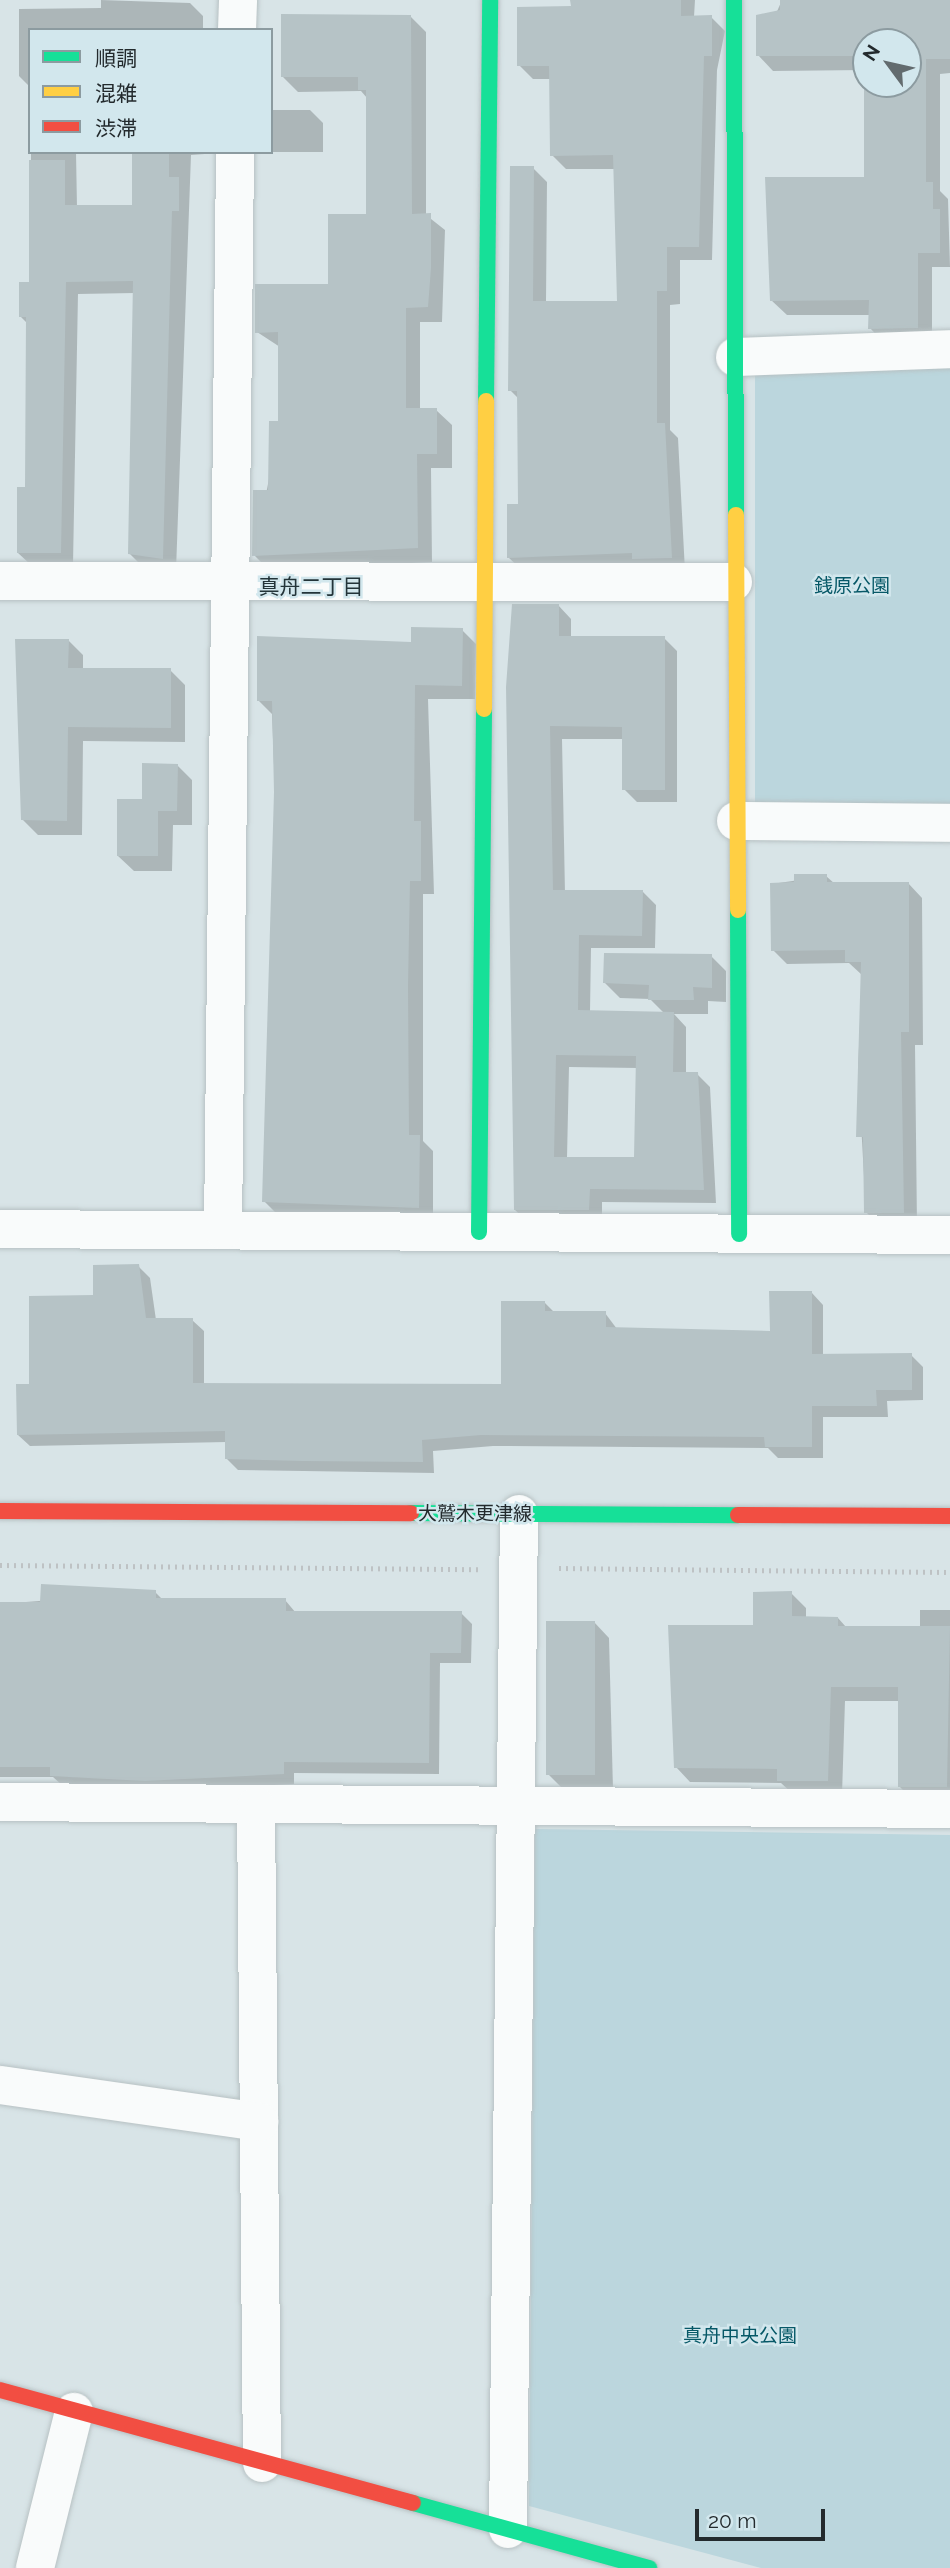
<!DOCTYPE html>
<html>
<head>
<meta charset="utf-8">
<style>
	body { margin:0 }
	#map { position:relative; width:950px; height:2568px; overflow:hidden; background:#d8e4e7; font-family:Raleway,"Noto Sans JP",sans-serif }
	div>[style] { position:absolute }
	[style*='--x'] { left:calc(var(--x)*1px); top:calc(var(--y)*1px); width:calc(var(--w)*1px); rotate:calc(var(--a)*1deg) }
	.green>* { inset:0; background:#bbd6dd; transform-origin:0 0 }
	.shadow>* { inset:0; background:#0003 }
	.building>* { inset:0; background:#b6c3c6; transform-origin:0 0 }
	.path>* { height:4.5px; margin-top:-2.25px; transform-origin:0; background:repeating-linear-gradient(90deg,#bec2c4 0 2px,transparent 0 7px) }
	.roads { filter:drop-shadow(0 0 2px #b7c1c3) drop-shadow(0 0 2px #b7c1c3) }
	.street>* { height:38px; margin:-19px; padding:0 19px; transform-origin:19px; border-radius:19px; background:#f9fbfb }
	.fast>* { height:16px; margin:-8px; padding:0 8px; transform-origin:8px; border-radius:8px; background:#16e098 }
	.slow>* { height:16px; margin:-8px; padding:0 8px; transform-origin:8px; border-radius:8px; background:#ffcf43 }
	.jam>* { height:16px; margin:-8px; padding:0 8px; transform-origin:8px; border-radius:8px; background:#f24e42 }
	span { translate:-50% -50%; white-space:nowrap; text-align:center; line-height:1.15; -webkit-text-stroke:5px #d2e7ed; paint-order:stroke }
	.park-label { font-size:19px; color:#065867 }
	.street-label { font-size:19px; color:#232a2d }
	.neighbourhood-label { font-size:21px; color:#233439 }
	.legend { position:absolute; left:28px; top:28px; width:245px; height:126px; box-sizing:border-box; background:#d2e7ed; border:2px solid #8c9ba0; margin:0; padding:9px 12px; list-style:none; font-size:21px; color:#232a2d }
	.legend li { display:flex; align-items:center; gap:14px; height:35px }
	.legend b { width:35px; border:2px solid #8c9ba0 }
	.north { position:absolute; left:852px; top:28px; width:70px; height:70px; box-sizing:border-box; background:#d2e7ed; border:2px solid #8c9ba0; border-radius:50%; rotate:303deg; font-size:19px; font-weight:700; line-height:28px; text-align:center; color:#232a2d }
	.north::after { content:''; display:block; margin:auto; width:24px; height:32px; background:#626b6e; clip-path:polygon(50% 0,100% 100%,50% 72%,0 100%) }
	.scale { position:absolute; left:695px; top:2509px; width:130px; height:32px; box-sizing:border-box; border:4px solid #232a2d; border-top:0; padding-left:9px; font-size:21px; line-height:24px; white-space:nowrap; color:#232a2d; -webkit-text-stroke:5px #d2e7ed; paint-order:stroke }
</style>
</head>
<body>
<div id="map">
	<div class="green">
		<i style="left:950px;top:359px;width:448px;height:195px;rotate:90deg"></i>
		<i style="clip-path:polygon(535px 1829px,950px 1835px,950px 2568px,761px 2568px,529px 2506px)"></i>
	</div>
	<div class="shadow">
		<i style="clip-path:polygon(101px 0,190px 3px,203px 16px,203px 30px,30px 30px,30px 87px,19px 76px,19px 9px,101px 8px)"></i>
		<i style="clip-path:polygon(572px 0,695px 0,694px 17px,711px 17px,725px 31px,717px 70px,712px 260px,680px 260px,680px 304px,670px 305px,670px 430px,678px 438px,685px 571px,523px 571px,509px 558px,520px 505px,519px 399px,510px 390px,533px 168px,547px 182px,546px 303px,618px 303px,616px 169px,566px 169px,552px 155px,551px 79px,533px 79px,519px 65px,572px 8px)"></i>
		<i style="clip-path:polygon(evenodd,782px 0,950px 0,950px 73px,940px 74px,940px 191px,948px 199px,950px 267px,932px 267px,932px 343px,885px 344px,870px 328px,870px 315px,787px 315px,771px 300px,865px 178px,865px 70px,773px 71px,758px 55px,782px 0,866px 42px,908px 42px,908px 84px,866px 84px,866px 42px)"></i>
		<i style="clip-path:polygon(411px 17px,426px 32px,426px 215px,445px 230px,442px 322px,420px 322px,420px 410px,436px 410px,452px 425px,452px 468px,431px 468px,432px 562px,269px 570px,254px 555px,280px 423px,280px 347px,257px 332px,329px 286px,368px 216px,367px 98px,361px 91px,298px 92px,283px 77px)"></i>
		<i style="clip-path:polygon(271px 110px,310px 110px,323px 123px,323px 152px,266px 152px)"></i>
		<i style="clip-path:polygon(31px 152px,76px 152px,77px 207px,133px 207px,133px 152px,232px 152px,191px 155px,176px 571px,143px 567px,130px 554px,135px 293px,78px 294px,73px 565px,31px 565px,18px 553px,27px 489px,27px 323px,21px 317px,31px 284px)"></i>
		<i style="clip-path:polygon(evenodd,558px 605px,571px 619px,571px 638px,664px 638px,677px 651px,677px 802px,637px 802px,624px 789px,624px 739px,562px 739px,565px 892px,643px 892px,656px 905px,655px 948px,591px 948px,590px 1012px,664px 1013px,650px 999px,620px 998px,605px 983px,711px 956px,726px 971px,726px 1002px,708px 1001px,708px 1014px,674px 1014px,686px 1027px,686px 1074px,697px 1074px,710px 1087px,716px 1203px,602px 1202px,602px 1223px,529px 1223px,515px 1210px,558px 605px,569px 1067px,637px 1068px,636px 1158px,567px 1158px,569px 1067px)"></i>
		<i style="clip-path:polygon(462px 630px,476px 644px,475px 699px,428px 699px,434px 894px,423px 894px,423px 1141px,433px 1151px,433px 1221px,278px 1215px,264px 1201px,275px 792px,272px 714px,258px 700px)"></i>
		<i style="clip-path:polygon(68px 640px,83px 655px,83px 670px,170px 670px,185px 685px,185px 742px,83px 741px,82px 835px,38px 835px,23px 820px)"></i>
		<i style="clip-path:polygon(177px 765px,192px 780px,192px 825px,173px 825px,172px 871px,134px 871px,118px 856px,143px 801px)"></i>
		<i style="clip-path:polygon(826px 876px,835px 884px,908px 883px,922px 898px,923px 1045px,915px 1045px,917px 1226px,880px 1226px,866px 1212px,858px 1070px,862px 975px,849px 963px,787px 964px,773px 950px,772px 884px)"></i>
		<i style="clip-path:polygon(138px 1266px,150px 1278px,156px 1320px,192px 1320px,204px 1331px,204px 1385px,503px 1386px,545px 1303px,555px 1313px,605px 1313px,617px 1329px,771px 1332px,812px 1293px,823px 1305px,823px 1356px,911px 1355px,923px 1367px,923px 1400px,887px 1401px,888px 1417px,823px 1417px,823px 1458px,778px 1458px,768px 1448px,493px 1446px,433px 1451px,434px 1473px,238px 1470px,227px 1459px,227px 1442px,30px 1446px,18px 1435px,31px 1386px,95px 1297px)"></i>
		<i style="clip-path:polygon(155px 1592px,163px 1600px,285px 1600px,296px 1613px,461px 1613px,472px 1624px,471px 1663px,440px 1663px,439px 1774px,294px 1773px,294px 1784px,157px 1791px,63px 1786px,53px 1777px,0 1777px,0 1604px)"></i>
		<i style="clip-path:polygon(791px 1593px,806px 1608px,806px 1618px,838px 1618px,846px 1627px,920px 1628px,920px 1610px,950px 1610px,950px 1801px,914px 1801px,899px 1786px,900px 1701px,845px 1701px,842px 1795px,794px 1795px,781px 1783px,690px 1782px,676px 1767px,755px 1627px)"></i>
		<i style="clip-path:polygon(594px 1622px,609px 1638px,613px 1789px,563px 1789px,548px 1774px)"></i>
	</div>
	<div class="building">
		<i style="clip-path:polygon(570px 0,681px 0,681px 16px,712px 15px,712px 56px,704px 56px,699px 247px,667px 247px,667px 291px,657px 291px,657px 423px,665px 423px,672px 558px,632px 559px,632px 553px,507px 558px,507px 504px,518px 504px,517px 391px,508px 391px,510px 166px,534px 166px,533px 301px,617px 301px,613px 155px,550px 156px,549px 66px,517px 66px,517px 7px,571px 6px)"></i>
		<i style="clip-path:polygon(evenodd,780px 0,950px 0,950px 59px,926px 59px,926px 182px,933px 182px,933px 209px,940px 209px,940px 253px,918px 253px,918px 328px,868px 329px,869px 300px,770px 301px,765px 177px,864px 177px,864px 56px,756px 56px,756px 15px,780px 10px,780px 0,866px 42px,908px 42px,908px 84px,866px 84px,866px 42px)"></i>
		<i style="clip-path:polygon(281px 14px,411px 15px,412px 214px,431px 213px,431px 268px,428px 307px,406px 308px,406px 408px,437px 408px,437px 454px,417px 454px,418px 548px,252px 556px,253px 490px,268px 490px,269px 421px,278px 421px,278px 332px,255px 333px,255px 284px,328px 284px,328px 214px,366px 214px,366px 90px,358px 90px,358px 77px,281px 77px)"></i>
		<i style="clip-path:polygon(132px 152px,169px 152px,169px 177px,179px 177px,179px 211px,172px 211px,163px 559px,128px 554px,133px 281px,66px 282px,61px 553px,17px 553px,17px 487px,25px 487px,26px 317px,19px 317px,19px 282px,29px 282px,29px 160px,65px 160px,65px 205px,132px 205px)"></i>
		<i style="clip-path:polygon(evenodd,512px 604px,559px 604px,559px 636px,665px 636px,665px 790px,622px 790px,622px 727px,550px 726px,553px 890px,643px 890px,642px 936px,579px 935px,578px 1010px,674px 1012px,673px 1072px,698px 1072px,704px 1190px,590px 1189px,589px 1210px,514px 1210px,506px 687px,512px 604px,556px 1055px,636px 1056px,634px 1157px,554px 1157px,556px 1055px)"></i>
		<i style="clip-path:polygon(411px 627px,463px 628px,462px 686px,415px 685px,414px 821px,421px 821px,421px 881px,410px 881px,408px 986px,409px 1135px,420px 1135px,419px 1208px,262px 1202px,274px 792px,272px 701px,257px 701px,257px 636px,411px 642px)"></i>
		<i style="clip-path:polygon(15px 639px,69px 639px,68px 668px,171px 668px,171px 728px,68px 727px,67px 821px,21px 820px)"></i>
		<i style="clip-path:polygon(142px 763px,178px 764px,177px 811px,158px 811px,158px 856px,117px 856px,117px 799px,142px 799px)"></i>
		<i style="clip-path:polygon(794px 874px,827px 874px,827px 882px,909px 882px,909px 1032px,901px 1032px,904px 1213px,864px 1213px,863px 1137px,856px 1137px,861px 962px,845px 962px,845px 950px,771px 951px,770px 883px,794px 882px)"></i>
		<i style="clip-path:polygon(604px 953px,712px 954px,712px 988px,693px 987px,694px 1000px,648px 1000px,649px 985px,603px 983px)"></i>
		<i style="clip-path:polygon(139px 1264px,146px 1318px,193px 1318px,193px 1383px,501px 1384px,501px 1301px,545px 1301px,545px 1311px,606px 1311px,606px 1327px,770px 1331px,769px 1291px,812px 1291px,812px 1354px,912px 1353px,912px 1390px,876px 1390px,877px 1406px,812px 1406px,812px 1447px,765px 1447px,764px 1437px,481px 1435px,422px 1440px,423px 1462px,303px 1461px,225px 1459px,225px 1431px,17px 1435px,16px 1384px,29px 1384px,29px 1296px,93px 1295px,93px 1265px)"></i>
		<i style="clip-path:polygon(41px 1584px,156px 1590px,156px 1598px,286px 1598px,286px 1611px,462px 1611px,461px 1653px,430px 1653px,429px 1763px,284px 1762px,284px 1774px,145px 1781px,50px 1776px,50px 1767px,0 1767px,0 1602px,40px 1602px)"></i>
		<i style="clip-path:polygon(792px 1591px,792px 1616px,838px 1617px,838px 1626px,950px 1626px,947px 1787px,898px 1787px,898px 1687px,831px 1687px,828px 1781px,777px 1781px,777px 1769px,674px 1768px,668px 1625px,753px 1625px,753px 1592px)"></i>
		<i style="left:546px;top:1621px;width:49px;height:154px"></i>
	</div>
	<div class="path">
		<i style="--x:0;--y:1565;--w:478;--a:0.5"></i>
		<i style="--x:559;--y:1568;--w:391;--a:0.6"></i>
	</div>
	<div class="roads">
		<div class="street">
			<i style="--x:237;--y:30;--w:30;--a:-88"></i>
			<i style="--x:735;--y:357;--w:215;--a:-2.1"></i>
			<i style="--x:0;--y:581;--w:733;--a:0.08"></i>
			<i style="--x:736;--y:821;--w:214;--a:0.5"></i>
			<i style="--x:0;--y:1229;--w:950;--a:0.36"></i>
			<i style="--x:223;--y:1230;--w:1078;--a:-89.36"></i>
			<i style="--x:0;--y:1802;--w:950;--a:0.42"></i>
			<i style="--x:256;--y:1806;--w:657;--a:89.48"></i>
			<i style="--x:0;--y:2085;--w:262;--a:8.1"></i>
			<i style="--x:508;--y:2529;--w:1015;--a:-89.38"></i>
			<i style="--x:35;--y:2568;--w:161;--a:-76"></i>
		</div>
		<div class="fast">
			<i style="--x:734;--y:0;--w:515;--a:89.78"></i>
			<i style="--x:486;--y:401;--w:401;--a:-89.4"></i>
			<i style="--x:738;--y:910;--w:324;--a:89.8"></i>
			<i style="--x:479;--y:1232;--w:523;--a:-89.45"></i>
			<i style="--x:411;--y:1513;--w:327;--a:0.4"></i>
			<i style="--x:413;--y:2503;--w:245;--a:15.4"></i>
		</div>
		<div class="slow">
			<i style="--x:736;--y:515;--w:395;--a:89.7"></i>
			<i style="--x:484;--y:709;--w:308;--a:-89.6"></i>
		</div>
		<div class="jam">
			<i style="--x:0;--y:1511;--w:411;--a:0.3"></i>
			<i style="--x:738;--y:1515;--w:212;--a:0.3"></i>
			<i style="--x:0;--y:2390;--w:428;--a:15.3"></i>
		</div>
	</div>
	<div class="park-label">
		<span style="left:852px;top:586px">銭原公園</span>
		<span style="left:740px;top:2336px">真舟中央公園</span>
	</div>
	<div class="street-label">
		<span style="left:475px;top:1514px">大鷲木更津線</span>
	</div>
	<div class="neighbourhood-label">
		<span style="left:311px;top:587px">真舟二丁目</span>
	</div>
	<ul class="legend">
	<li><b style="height:9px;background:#16e098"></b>順調</li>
	<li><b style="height:9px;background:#ffcf43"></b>混雑</li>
	<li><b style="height:9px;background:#f24e42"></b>渋滞</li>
	</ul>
	<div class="north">N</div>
	<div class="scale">20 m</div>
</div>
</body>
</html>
